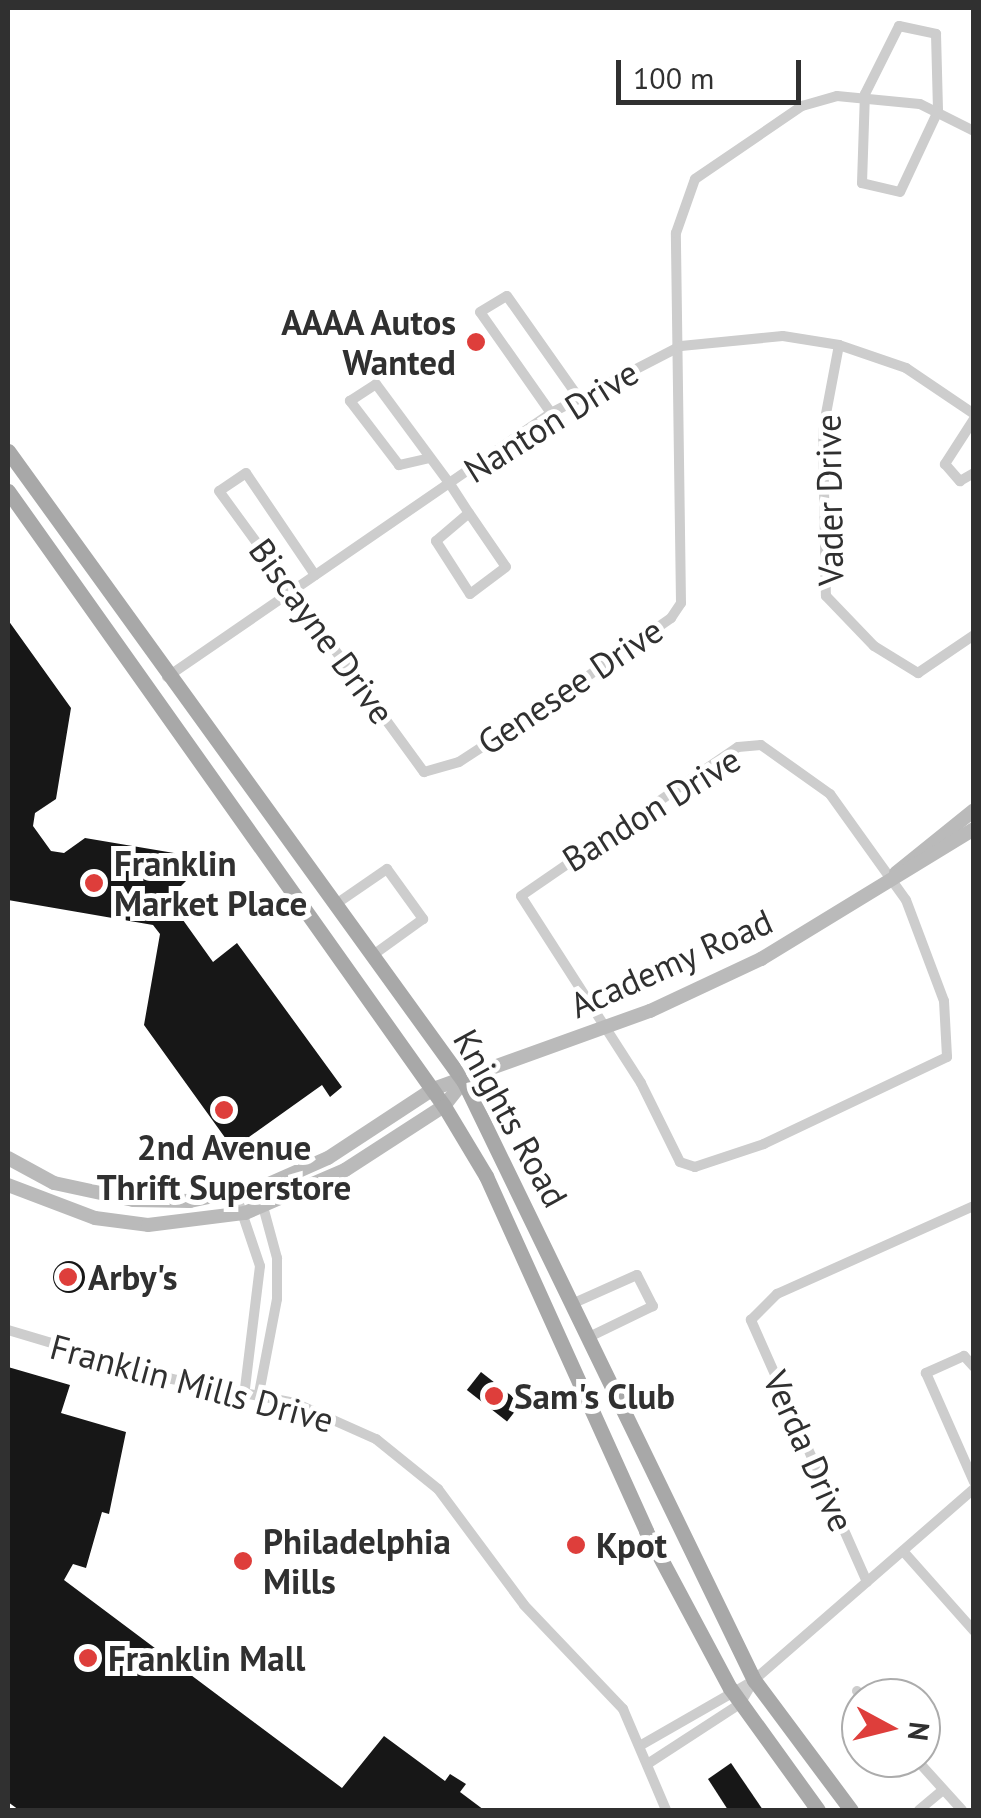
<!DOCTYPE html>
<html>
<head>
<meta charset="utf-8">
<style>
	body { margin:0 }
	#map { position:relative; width:981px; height:1818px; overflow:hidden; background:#fff; font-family:"PT Sans",sans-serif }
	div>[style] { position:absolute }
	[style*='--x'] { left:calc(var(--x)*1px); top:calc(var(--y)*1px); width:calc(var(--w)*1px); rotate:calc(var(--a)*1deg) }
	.building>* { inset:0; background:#171717; transform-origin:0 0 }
	.round { border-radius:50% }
	.street>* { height:10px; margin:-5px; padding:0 5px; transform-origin:5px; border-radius:5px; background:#cdcdcd }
	.secondary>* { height:14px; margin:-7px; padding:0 7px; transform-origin:7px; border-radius:7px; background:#bababa }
	.primary>* { height:15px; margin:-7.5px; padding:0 7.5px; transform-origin:7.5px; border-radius:7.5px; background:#a8a8a8 }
	.dots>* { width:28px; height:28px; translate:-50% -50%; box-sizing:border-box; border:5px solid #fff; border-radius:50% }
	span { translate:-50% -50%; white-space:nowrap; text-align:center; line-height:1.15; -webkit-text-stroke:10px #fff; paint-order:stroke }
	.poi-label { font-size:35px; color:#303030; font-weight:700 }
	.right { translate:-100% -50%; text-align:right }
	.left { translate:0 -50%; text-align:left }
	.street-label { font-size:35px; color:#303030 }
	.frame { position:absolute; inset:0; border:10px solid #303030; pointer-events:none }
	.north { position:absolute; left:841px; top:1678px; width:100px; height:100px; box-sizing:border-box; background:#fff; border:2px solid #acacac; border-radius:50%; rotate:97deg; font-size:28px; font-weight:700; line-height:40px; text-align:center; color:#303030 }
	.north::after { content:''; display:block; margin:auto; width:35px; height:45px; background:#de3e3b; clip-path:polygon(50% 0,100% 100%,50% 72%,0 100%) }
	.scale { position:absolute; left:616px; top:60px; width:185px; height:45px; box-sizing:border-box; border:5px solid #303030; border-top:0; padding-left:12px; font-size:30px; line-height:35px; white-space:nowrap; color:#303030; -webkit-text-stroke:8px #fff; paint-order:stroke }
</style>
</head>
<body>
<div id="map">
	<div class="building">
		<i style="clip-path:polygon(8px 620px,71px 708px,56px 799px,35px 813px,33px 826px,51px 851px,64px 853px,85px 838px,174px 853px,191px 876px,168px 899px,213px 962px,237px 943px,342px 1087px,330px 1097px,322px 1085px,242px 1142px,226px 1139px,144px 1025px,160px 934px,153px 925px,8px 900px)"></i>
		<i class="round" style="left:53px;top:1261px;width:32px;height:32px"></i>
		<i style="clip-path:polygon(8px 1367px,70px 1385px,61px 1413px,126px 1432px,109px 1514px,102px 1512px,86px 1568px,73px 1564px,64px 1580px,342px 1788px,384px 1736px,445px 1781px,450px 1774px,466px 1784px,460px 1792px,484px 1810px,19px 1810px,8px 1802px)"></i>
		<i style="left:481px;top:1372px;width:51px;height:23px;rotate:38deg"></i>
		<i style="clip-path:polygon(731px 1763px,763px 1810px,728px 1810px,708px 1779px)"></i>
	</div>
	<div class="street">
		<i style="--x:899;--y:26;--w:38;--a:12"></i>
		<i style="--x:936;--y:34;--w:77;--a:88.5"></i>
		<i style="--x:938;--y:111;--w:89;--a:115.1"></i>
		<i style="--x:900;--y:192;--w:39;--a:-167"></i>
		<i style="--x:862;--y:183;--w:89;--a:-88.1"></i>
		<i style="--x:865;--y:94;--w:76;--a:-63.4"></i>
		<i style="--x:839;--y:345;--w:86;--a:100.7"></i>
		<i style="--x:823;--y:430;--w:166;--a:89"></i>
		<i style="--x:826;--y:596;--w:69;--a:46.2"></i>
		<i style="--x:874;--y:646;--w:52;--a:31.5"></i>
		<i style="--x:918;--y:673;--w:68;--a:-34.2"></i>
		<i style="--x:551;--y:413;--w:123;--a:-125.1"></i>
		<i style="--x:480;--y:312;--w:31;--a:-31"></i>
		<i style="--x:507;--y:296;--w:125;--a:54.8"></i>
		<i style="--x:974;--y:419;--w:54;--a:122.8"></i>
		<i style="--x:945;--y:464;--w:23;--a:49"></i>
		<i style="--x:960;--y:481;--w:16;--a:-30"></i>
		<i style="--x:430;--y:458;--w:32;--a:167"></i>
		<i style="--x:399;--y:465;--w:81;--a:-127.4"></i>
		<i style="--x:350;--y:401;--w:31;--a:-33"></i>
		<i style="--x:376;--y:384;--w:124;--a:53.5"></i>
		<i style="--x:450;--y:484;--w:35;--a:57"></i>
		<i style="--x:469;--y:513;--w:65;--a:55.6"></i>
		<i style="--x:506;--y:567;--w:45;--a:143.1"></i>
		<i style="--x:470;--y:594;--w:63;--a:-122.7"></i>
		<i style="--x:436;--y:541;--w:43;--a:-40.3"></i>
		<i style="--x:315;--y:575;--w:123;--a:-124.1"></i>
		<i style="--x:246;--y:473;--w:32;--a:146"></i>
		<i style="--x:219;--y:491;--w:348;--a:53.9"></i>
		<i style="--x:424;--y:772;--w:36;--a:-16"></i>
		<i style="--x:459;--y:762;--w:103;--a:-33.1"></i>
		<i style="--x:545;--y:706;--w:154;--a:-34.9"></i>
		<i style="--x:671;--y:618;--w:18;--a:-56"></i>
		<i style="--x:681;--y:603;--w:370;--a:-90.8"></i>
		<i style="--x:676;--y:233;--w:57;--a:-70.6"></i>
		<i style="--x:695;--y:179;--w:130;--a:-34.3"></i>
		<i style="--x:802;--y:106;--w:36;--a:-16"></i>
		<i style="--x:837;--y:96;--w:83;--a:5.5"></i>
		<i style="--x:920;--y:104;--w:60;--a:26.6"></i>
		<i style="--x:167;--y:677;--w:466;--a:-34.5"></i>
		<i style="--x:551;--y:413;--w:146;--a:-27.3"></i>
		<i style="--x:681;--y:346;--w:102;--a:-5.6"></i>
		<i style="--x:783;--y:336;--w:57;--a:9.1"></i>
		<i style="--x:839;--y:345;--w:71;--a:18.9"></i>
		<i style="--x:906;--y:368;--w:82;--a:34.1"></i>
		<i style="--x:761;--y:745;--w:85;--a:35.4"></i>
		<i style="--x:830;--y:794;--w:130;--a:54.4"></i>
		<i style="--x:906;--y:900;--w:108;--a:69.4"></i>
		<i style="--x:944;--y:1001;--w:56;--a:86.9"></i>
		<i style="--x:947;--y:1057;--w:203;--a:154.6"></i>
		<i style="--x:764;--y:1144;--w:73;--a:161.6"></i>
		<i style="--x:695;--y:1167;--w:16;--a:-162"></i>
		<i style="--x:680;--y:1162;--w:88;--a:-116.3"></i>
		<i style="--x:641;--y:1083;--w:222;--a:-122.7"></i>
		<i style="--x:521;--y:896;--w:263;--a:-34.5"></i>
		<i style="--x:738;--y:747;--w:23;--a:-5"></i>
		<i style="--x:336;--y:904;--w:62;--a:-34.5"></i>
		<i style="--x:387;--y:869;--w:62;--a:54.2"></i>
		<i style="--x:423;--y:919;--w:62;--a:144.2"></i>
		<i style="--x:258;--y:1188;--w:73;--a:74.8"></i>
		<i style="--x:277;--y:1258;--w:41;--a:90"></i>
		<i style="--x:277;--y:1299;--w:96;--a:100.8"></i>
		<i style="--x:236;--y:1195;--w:75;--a:71.3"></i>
		<i style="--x:260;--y:1266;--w:124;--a:97"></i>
		<i style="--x:574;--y:1303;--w:69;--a:-24"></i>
		<i style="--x:637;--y:1275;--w:35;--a:63"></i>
		<i style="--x:653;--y:1306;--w:71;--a:154.2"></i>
		<i style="--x:8;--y:1330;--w:171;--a:16.6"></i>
		<i style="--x:172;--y:1379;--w:125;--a:11"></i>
		<i style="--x:295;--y:1403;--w:89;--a:24"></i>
		<i style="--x:376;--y:1439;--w:80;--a:38.9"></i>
		<i style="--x:438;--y:1489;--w:144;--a:53.4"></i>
		<i style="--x:524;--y:1605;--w:144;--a:46.4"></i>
		<i style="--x:623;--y:1709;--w:110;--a:66.9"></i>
		<i style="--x:974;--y:1367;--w:15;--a:-132"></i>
		<i style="--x:964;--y:1356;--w:42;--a:155.9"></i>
		<i style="--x:926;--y:1373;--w:119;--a:66.2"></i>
		<i style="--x:903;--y:1551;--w:107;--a:48.4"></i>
		<i style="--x:867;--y:1582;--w:287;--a:-113.9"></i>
		<i style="--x:751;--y:1320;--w:37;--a:-45"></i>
		<i style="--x:777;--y:1294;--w:216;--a:-24.1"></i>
		<i style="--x:857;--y:1691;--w:9;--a:49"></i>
		<i style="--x:643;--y:1744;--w:127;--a:-29.8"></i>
		<i style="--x:915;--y:1758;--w:70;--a:47.9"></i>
		<i style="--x:649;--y:1763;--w:108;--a:-33"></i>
		<i style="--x:740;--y:1704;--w:28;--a:-60"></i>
		<i style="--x:754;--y:1680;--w:291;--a:-41"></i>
		<i style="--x:919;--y:1810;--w:31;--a:-40"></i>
	</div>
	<div class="secondary">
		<i style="--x:896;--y:873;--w:100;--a:-38.9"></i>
		<i style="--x:8;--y:1158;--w:52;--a:28.5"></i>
		<i style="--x:54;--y:1183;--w:81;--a:12.1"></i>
		<i style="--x:133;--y:1200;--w:57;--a:1"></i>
		<i style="--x:190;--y:1201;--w:81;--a:-12.1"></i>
		<i style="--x:269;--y:1184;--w:64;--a:-23.8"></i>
		<i style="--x:328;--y:1158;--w:126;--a:-33.3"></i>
		<i style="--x:433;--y:1089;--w:231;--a:-19.8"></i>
		<i style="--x:650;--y:1011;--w:123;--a:-25.1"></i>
		<i style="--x:761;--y:959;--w:250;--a:-31.4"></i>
		<i style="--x:8;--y:1185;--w:93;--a:20.8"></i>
		<i style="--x:95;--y:1218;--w:53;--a:7.5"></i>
		<i style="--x:148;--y:1225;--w:98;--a:-7.1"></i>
		<i style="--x:245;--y:1213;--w:109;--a:-23.3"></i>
		<i style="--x:345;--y:1170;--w:118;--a:-32.9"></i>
		<i style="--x:444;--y:1106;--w:31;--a:-52"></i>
	</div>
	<div class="primary">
		<i style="--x:8;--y:451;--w:779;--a:54.15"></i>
		<i style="--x:464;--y:1082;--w:665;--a:64.13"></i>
		<i style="--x:754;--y:1680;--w:162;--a:53.3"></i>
		<i style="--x:8;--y:491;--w:754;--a:54.67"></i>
		<i style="--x:444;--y:1106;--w:82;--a:59"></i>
		<i style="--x:486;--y:1176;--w:389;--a:65.7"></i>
		<i style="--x:646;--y:1531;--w:178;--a:61.9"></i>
		<i style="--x:730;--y:1688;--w:150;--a:54.2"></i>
	</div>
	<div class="dots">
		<i style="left:476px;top:342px;background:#de3e3b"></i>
		<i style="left:94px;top:883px;background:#de3e3b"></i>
		<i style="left:224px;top:1110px;background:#de3e3b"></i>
		<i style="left:68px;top:1277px;background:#de3e3b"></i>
		<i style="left:494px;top:1396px;background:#de3e3b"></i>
		<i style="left:576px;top:1545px;background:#de3e3b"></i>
		<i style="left:243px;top:1561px;background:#de3e3b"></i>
		<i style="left:88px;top:1658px;background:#de3e3b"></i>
	</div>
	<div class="poi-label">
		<span class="right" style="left:456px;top:342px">AAAA Autos<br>Wanted</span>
		<span class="left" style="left:114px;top:883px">Franklin<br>Market Place</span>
		<span style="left:224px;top:1167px">2nd Avenue<br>Thrift Superstore</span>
		<span class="left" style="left:88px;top:1277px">Arby's</span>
		<span class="left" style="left:514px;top:1396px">Sam's Club</span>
		<span class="left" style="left:263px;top:1561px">Philadelphia<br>Mills</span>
		<span class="left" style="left:596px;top:1545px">Kpot</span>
		<span class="left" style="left:108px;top:1658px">Franklin Mall</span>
	</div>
	<div class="street-label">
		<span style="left:551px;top:421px;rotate:-32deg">Nanton Drive</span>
		<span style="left:829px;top:500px;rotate:-91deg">Vader Drive</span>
		<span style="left:322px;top:631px;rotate:54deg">Biscayne Drive</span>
		<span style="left:570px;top:686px;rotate:-34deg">Genesee Drive</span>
		<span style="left:651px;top:809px;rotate:-32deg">Bandon Drive</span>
		<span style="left:671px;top:963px;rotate:-24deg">Academy Road</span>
		<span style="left:511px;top:1118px;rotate:61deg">Knights Road</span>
		<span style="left:192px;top:1383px;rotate:15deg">Franklin Mills Drive</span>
		<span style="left:809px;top:1451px;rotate:66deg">Verda Drive</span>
	</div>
	<div class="frame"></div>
	<div class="north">N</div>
	<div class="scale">100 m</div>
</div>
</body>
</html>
